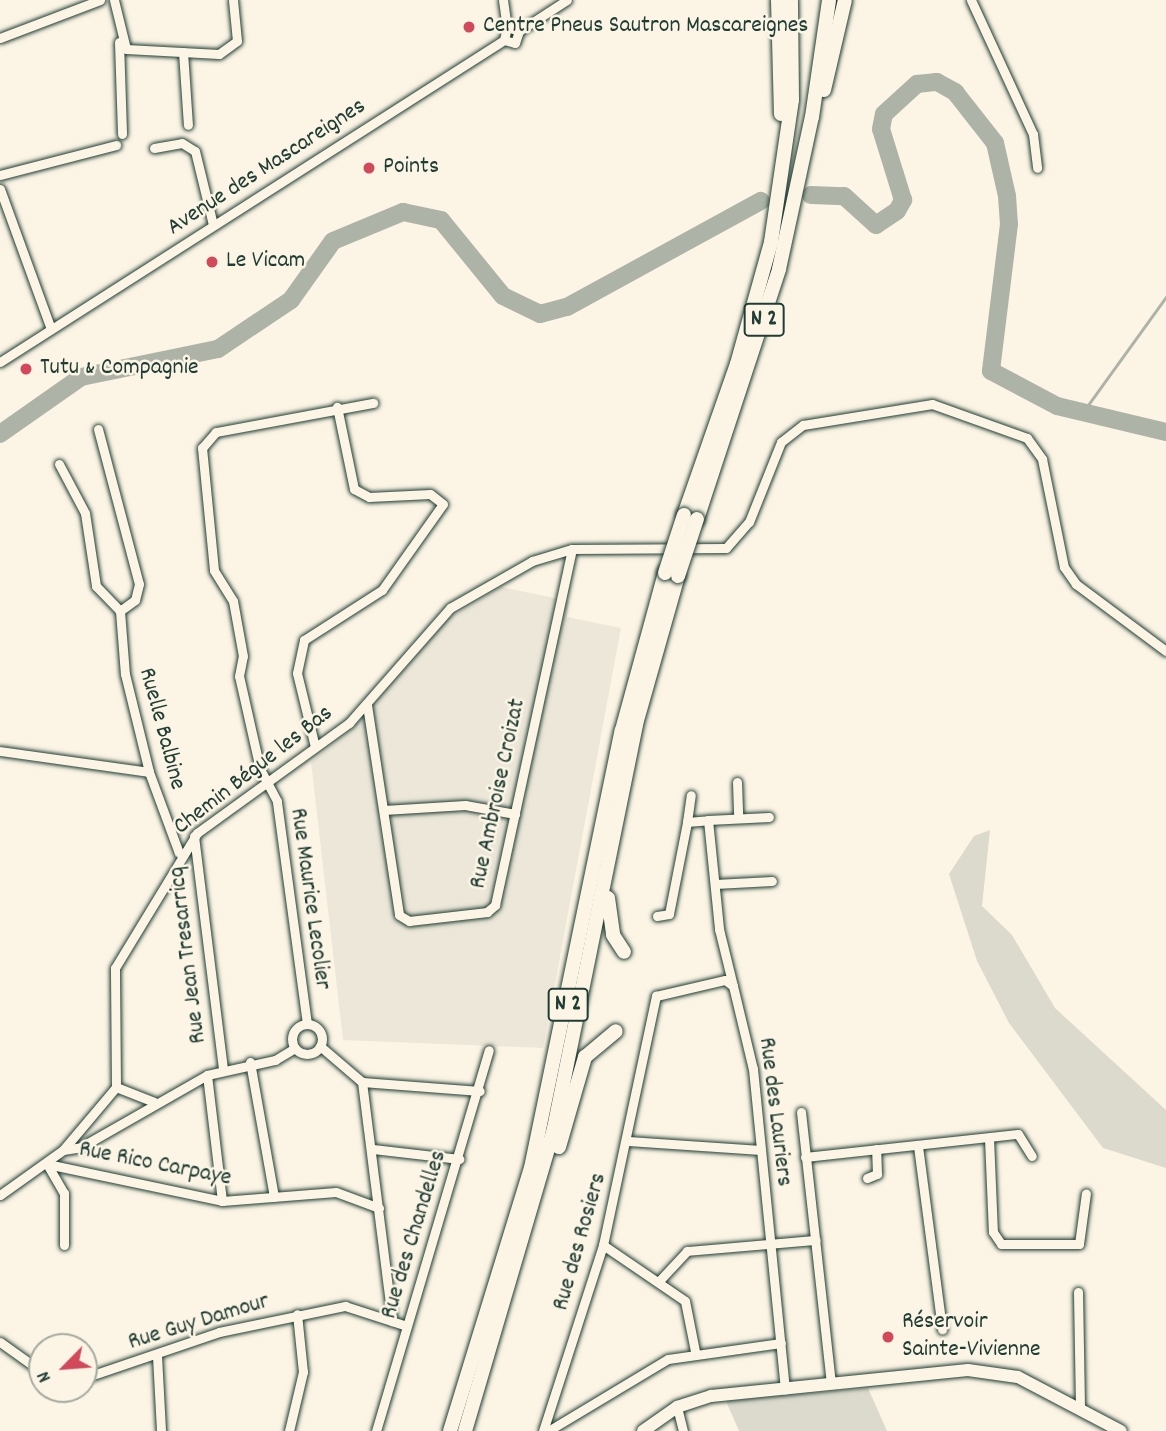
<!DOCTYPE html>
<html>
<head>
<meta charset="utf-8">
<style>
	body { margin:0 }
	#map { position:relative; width:1166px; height:1431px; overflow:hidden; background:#fcf5e5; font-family:Dekko,sans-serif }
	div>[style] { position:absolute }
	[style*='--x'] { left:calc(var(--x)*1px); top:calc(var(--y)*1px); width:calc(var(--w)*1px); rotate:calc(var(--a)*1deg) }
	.built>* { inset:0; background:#ece7d8 }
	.green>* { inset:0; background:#dcdacc }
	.stream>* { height:2.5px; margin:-1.25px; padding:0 1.25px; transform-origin:1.25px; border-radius:1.25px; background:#aeb3a7 }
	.river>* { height:18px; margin:-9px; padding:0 9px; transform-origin:9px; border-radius:9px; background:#aeb3a7 }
	.roads { filter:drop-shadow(0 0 2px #1f3d34) drop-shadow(0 0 2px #1f3d34) }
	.minor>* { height:9px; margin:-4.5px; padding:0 4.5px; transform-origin:4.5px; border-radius:4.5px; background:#fcf5e5 }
	.minor>.ring { margin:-4.5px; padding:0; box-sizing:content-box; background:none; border:9px solid #fcf5e5; border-radius:50% }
	.major>* { height:12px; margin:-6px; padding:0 6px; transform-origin:6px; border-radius:6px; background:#fcf5e5 }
	.highway>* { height:14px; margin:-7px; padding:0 7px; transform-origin:7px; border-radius:7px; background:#fcf5e5 }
	.bridges { filter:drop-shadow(0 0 2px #1f3d34) drop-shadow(0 0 2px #1f3d34) }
	.highway-bridge>* { height:14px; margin:-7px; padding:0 7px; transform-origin:7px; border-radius:7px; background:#fcf5e5 }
	.dots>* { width:19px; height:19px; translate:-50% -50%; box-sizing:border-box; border:4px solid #fcf5e5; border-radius:50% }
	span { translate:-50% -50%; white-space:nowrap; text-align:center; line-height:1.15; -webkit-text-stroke:5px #fcf5e5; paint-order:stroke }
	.shield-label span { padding:2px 5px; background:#fcf5e5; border:2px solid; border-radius:5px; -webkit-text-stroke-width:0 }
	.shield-label { font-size:23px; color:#1f3d34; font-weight:700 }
	.poi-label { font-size:24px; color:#1f3d34 }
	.left { translate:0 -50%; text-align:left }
	.street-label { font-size:24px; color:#1f3d34 }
	.north { position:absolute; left:28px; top:1333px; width:70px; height:70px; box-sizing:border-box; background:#fcf5e5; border:2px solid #a4ab9e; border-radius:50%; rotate:245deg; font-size:19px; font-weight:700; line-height:28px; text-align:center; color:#1f3d34 }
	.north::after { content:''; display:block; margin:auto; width:24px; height:32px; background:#d1495b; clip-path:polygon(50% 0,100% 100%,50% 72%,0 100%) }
</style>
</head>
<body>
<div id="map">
	<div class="built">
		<i style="clip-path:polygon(501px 587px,569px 601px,567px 617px,621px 628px,543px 1048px,343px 1040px,311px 762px,352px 729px,449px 618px)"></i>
	</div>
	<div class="green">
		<i style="clip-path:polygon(990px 830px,982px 906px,1012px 935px,1055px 1008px,1166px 1110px,1166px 1168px,1103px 1148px,1009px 1023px,977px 961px,949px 874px,974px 836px)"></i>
		<i style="clip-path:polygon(868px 1388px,887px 1431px,739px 1431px,726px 1401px)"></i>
	</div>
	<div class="stream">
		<i style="--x:1083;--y:412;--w:142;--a:-54.2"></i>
	</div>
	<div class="river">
		<i style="--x:811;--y:195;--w:33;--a:2"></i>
		<i style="--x:844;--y:196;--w:43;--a:42.2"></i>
		<i style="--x:876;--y:225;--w:25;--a:-34"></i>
		<i style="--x:897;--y:211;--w:13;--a:-61"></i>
		<i style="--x:903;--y:200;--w:74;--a:-107.2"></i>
		<i style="--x:881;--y:129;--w:15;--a:-79"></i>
		<i style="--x:884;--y:114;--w:45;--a:-42.3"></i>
		<i style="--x:917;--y:84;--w:20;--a:-6"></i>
		<i style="--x:937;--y:82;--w:21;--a:29"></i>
		<i style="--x:955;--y:92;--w:65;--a:51.9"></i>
		<i style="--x:995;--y:143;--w:54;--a:77.2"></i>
		<i style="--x:1007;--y:196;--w:28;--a:86"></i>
		<i style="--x:1009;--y:224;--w:148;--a:97"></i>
		<i style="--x:991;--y:371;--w:75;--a:27.9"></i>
		<i style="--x:1057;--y:406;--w:112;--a:13.4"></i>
		<i style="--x:0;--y:434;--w:99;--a:-35.1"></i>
		<i style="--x:81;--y:377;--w:140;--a:-11.6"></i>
		<i style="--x:218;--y:349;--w:88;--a:-33.9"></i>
		<i style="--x:291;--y:300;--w:72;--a:-54.6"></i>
		<i style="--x:333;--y:241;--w:76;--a:-22.5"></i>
		<i style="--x:403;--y:212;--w:39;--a:12"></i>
		<i style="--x:441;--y:220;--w:98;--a:50.8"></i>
		<i style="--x:503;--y:296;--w:41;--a:25.9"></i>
		<i style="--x:540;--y:314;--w:28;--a:-15"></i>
		<i style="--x:567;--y:307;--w:221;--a:-28.7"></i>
	</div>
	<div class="roads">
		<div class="minor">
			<i style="--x:114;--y:0;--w:50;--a:76.2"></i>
			<i style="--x:126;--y:49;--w:93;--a:3.1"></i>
			<i style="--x:219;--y:54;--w:22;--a:-36"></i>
			<i style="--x:237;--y:41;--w:41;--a:-95.6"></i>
			<i style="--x:503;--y:0;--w:27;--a:82"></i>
			<i style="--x:971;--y:0;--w:148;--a:65.2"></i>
			<i style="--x:1033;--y:134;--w:34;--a:83"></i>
			<i style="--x:519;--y:31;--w:57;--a:-32.9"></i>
			<i style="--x:0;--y:38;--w:107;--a:-20.8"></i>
			<i style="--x:504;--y:40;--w:13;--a:-77"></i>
			<i style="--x:507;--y:27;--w:13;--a:18"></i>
			<i style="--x:504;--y:40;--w:11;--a:15"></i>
			<i style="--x:515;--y:43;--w:13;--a:-72"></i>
			<i style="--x:119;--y:42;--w:92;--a:88.1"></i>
			<i style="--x:183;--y:52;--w:73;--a:86.1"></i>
			<i style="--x:154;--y:148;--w:28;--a:-10"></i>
			<i style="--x:182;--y:143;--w:15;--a:32"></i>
			<i style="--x:195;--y:151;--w:76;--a:76.3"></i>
			<i style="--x:0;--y:175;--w:120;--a:-14.5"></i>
			<i style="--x:0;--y:189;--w:149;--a:70"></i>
			<i style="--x:0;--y:362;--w:598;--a:-32.57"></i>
			<i style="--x:98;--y:429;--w:160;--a:75.2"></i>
			<i style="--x:139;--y:584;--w:16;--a:104"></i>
			<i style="--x:135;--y:600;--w:19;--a:144"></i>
			<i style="--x:59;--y:464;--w:55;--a:62"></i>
			<i style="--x:85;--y:513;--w:74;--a:81.4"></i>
			<i style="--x:96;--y:586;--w:35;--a:46"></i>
			<i style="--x:120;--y:611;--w:63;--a:85.5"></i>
			<i style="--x:125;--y:674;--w:101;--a:76.2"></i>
			<i style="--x:149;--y:772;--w:86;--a:69.7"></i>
			<i style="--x:367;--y:705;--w:212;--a:81.3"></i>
			<i style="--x:399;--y:915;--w:12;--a:31"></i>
			<i style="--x:409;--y:921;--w:79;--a:-6.6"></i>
			<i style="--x:487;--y:912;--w:11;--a:-41"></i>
			<i style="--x:495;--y:905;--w:364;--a:-77.8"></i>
			<i style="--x:315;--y:747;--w:76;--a:-103.7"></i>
			<i style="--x:297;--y:673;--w:34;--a:-78"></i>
			<i style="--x:304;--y:640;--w:93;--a:-32.7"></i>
			<i style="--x:382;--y:590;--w:105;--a:-54.7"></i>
			<i style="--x:443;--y:504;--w:16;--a:-142"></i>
			<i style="--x:430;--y:494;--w:61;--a:177.2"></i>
			<i style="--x:369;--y:497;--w:17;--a:-152"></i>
			<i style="--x:354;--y:489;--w:84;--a:-101.7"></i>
			<i style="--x:0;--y:751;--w:150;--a:8"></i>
			<i style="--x:737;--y:782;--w:36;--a:88"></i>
			<i style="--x:384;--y:810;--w:81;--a:-3.5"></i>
			<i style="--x:465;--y:805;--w:51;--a:10.2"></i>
			<i style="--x:708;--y:820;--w:61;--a:-2.8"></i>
			<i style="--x:687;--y:822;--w:27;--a:-82"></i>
			<i style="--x:194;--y:836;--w:236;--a:82.9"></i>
			<i style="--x:715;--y:884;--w:57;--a:-3"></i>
			<i style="--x:657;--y:916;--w:12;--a:-9"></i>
			<i style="--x:669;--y:914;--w:94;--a:-78.9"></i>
			<i style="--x:687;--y:822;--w:21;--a:-5"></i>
			<i style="--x:708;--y:820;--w:110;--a:84.2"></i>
			<i style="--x:719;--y:929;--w:59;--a:76.2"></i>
			<i style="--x:307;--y:1024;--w:225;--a:-97.7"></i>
			<i style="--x:277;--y:801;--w:36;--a:-118"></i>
			<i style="--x:260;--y:769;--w:95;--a:-102.7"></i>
			<i style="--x:239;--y:676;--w:20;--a:-79"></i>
			<i style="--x:243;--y:656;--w:56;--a:-100.3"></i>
			<i style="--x:233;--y:601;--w:36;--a:-122"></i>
			<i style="--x:214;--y:570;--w:123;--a:-95.6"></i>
			<i style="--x:202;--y:448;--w:21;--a:-49"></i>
			<i style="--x:216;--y:432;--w:160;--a:-10.5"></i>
			<i class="ring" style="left:292px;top:1024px;width:21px;height:21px"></i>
			<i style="--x:320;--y:1046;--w:55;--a:40.6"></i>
			<i style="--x:362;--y:1082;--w:241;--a:82.8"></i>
			<i style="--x:250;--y:1062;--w:137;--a:79.9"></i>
			<i style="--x:207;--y:1075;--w:127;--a:83.2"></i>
			<i style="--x:362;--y:1082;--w:118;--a:4.4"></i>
			<i style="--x:116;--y:1087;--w:41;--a:21.5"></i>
			<i style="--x:801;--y:1112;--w:274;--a:83.7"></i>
			<i style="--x:989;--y:1138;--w:94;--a:87.6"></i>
			<i style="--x:993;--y:1232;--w:14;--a:56"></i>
			<i style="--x:1001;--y:1244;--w:78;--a:0"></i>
			<i style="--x:1079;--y:1244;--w:51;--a:-82.2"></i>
			<i style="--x:628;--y:1141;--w:133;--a:3.9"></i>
			<i style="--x:918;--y:1146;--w:185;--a:82.5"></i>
			<i style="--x:373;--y:1149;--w:87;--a:6.6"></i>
			<i style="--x:63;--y:1150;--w:18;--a:-9"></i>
			<i style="--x:81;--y:1147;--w:145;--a:-29.7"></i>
			<i style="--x:207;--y:1075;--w:70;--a:-12.4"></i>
			<i style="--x:275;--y:1060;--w:23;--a:-31"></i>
			<i style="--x:805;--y:1157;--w:214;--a:-6.2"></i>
			<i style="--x:1018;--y:1134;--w:26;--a:58"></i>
			<i style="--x:47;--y:1164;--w:179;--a:11.9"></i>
			<i style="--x:222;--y:1201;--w:114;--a:-4.5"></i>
			<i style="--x:336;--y:1192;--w:46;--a:20.4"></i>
			<i style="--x:47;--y:1164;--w:34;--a:60"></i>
			<i style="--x:64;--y:1193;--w:52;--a:90"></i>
			<i style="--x:867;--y:1178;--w:11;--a:-22"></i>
			<i style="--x:877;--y:1174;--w:25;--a:-92"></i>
			<i style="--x:0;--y:1195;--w:77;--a:-35.5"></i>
			<i style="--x:63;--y:1150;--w:82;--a:-49.9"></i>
			<i style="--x:116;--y:1087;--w:119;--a:-90.5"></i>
			<i style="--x:115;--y:968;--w:158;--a:-58.7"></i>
			<i style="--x:197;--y:833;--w:188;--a:-35.9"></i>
			<i style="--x:349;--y:723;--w:153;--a:-48.7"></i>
			<i style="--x:450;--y:608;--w:95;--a:-29.8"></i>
			<i style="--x:532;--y:561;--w:42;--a:-16.7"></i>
			<i style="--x:572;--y:549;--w:154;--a:-0.4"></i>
			<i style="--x:726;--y:548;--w:35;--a:-49"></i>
			<i style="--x:749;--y:522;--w:86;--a:-68.2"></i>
			<i style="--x:781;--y:442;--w:28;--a:-38"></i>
			<i style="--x:803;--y:425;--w:131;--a:-9.2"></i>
			<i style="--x:932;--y:404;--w:101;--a:19.7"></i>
			<i style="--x:1027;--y:438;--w:26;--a:54"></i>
			<i style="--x:1042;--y:459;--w:110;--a:78.5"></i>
			<i style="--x:1064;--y:567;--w:21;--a:55"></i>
			<i style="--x:1076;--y:584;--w:112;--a:36.7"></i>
			<i style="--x:603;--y:1245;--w:99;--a:34.3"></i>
			<i style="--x:685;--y:1301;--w:51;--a:78.7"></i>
			<i style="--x:660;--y:1280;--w:40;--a:-47"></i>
			<i style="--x:687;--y:1251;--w:129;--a:-4.9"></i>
			<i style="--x:1078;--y:1292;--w:117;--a:89"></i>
			<i style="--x:0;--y:1342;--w:52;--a:35.5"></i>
			<i style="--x:157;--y:1356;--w:75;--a:86.9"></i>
			<i style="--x:84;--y:1378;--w:143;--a:-18.8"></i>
			<i style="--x:219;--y:1332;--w:129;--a:-11.7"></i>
			<i style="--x:345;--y:1306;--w:65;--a:17.9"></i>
			<i style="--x:677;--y:1407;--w:25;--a:76"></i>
			<i style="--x:289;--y:1431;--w:61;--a:-76.7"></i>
			<i style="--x:303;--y:1372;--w:58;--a:-95.9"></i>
			<i style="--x:376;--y:1431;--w:397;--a:-73.5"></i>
			<i style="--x:543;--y:1431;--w:195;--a:-72.1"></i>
			<i style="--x:603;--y:1245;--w:255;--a:-78"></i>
			<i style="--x:656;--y:996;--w:71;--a:-13.1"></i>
			<i style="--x:725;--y:980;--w:10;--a:37"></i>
			<i style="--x:733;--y:986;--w:85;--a:76.5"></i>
			<i style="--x:753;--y:1069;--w:322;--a:84.3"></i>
			<i style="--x:548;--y:1431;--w:140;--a:-31"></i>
			<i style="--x:668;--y:1359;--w:114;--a:-8.1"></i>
		</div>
		<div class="major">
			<i style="--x:643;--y:1431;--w:42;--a:-35.2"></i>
			<i style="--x:677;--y:1407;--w:36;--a:-18"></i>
			<i style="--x:711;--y:1396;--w:258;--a:-5.8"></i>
			<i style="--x:968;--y:1370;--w:50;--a:8"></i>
			<i style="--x:1018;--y:1377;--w:116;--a:27.7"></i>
		</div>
		<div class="highway">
			<i style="--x:778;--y:0;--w:114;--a:88.5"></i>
			<i style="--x:824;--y:90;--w:92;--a:-76.9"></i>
			<i style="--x:684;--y:515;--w:160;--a:-70.7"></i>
			<i style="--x:737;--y:364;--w:127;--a:-74.4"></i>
			<i style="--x:771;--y:242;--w:144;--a:-81.6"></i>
			<i style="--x:792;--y:100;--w:100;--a:-90.6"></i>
			<i style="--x:697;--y:519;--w:263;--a:-71.8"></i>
			<i style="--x:779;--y:269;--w:156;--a:-77.8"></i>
			<i style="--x:812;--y:117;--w:118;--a:-81.7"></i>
			<i style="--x:608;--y:898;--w:37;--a:82"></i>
			<i style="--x:613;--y:935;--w:20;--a:57"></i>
			<i style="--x:559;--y:1147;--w:94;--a:-73.9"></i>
			<i style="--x:585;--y:1057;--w:40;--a:-40"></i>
			<i style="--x:450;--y:1431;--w:275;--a:-72.9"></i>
			<i style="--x:531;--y:1168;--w:447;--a:-78.3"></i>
			<i style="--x:622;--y:730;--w:163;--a:-74.7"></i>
			<i style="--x:465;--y:1431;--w:316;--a:-73.6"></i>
			<i style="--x:554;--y:1128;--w:412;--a:-78.5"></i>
			<i style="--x:636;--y:724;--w:154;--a:-74.2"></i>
		</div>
	</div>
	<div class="bridges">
		<div class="highway-bridge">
			<i style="--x:665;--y:573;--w:61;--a:-71.9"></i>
			<i style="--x:678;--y:576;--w:60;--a:-71.6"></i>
		</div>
	</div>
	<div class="dots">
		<i style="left:469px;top:27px;background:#d1495b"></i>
		<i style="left:369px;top:168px;background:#d1495b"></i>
		<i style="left:212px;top:262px;background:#d1495b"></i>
		<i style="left:26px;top:369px;background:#d1495b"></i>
		<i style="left:888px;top:1337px;background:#d1495b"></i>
	</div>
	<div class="shield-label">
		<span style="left:764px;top:320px">N 2</span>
		<span style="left:568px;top:1005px">N 2</span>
	</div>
	<div class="poi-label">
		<span class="left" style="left:483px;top:27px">Centre Pneus Sautron Mascareignes</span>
		<span class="left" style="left:383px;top:168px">Points</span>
		<span class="left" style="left:226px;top:262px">Le Vicam</span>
		<span class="left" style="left:40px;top:369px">Tutu &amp; Compagnie</span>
		<span class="left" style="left:902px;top:1337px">Réservoir<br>Sainte-Vivienne</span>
	</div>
	<div class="street-label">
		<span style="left:267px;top:168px;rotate:-33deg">Avenue des Mascareignes</span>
		<span style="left:161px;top:729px;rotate:75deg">Ruelle Balbine</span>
		<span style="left:254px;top:771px;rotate:-38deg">Chemin Bégue les Bas</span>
		<span style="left:499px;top:794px;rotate:-78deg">Rue Ambroise Croizat</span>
		<span style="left:309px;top:899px;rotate:82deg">Rue Maurice Lecolier</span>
		<span style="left:189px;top:955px;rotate:-97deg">Rue Jean Tresarricq</span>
		<span style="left:774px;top:1112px;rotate:83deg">Rue des Lauriers</span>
		<span style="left:155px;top:1165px;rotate:11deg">Rue Rico Carpaye</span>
		<span style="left:415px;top:1235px;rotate:-73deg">Rue des Chandelles</span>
		<span style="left:581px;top:1242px;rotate:-74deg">Rue des Rosiers</span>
		<span style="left:199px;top:1323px;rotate:-17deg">Rue Guy Damour</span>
	</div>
	<div class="north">N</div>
</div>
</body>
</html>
